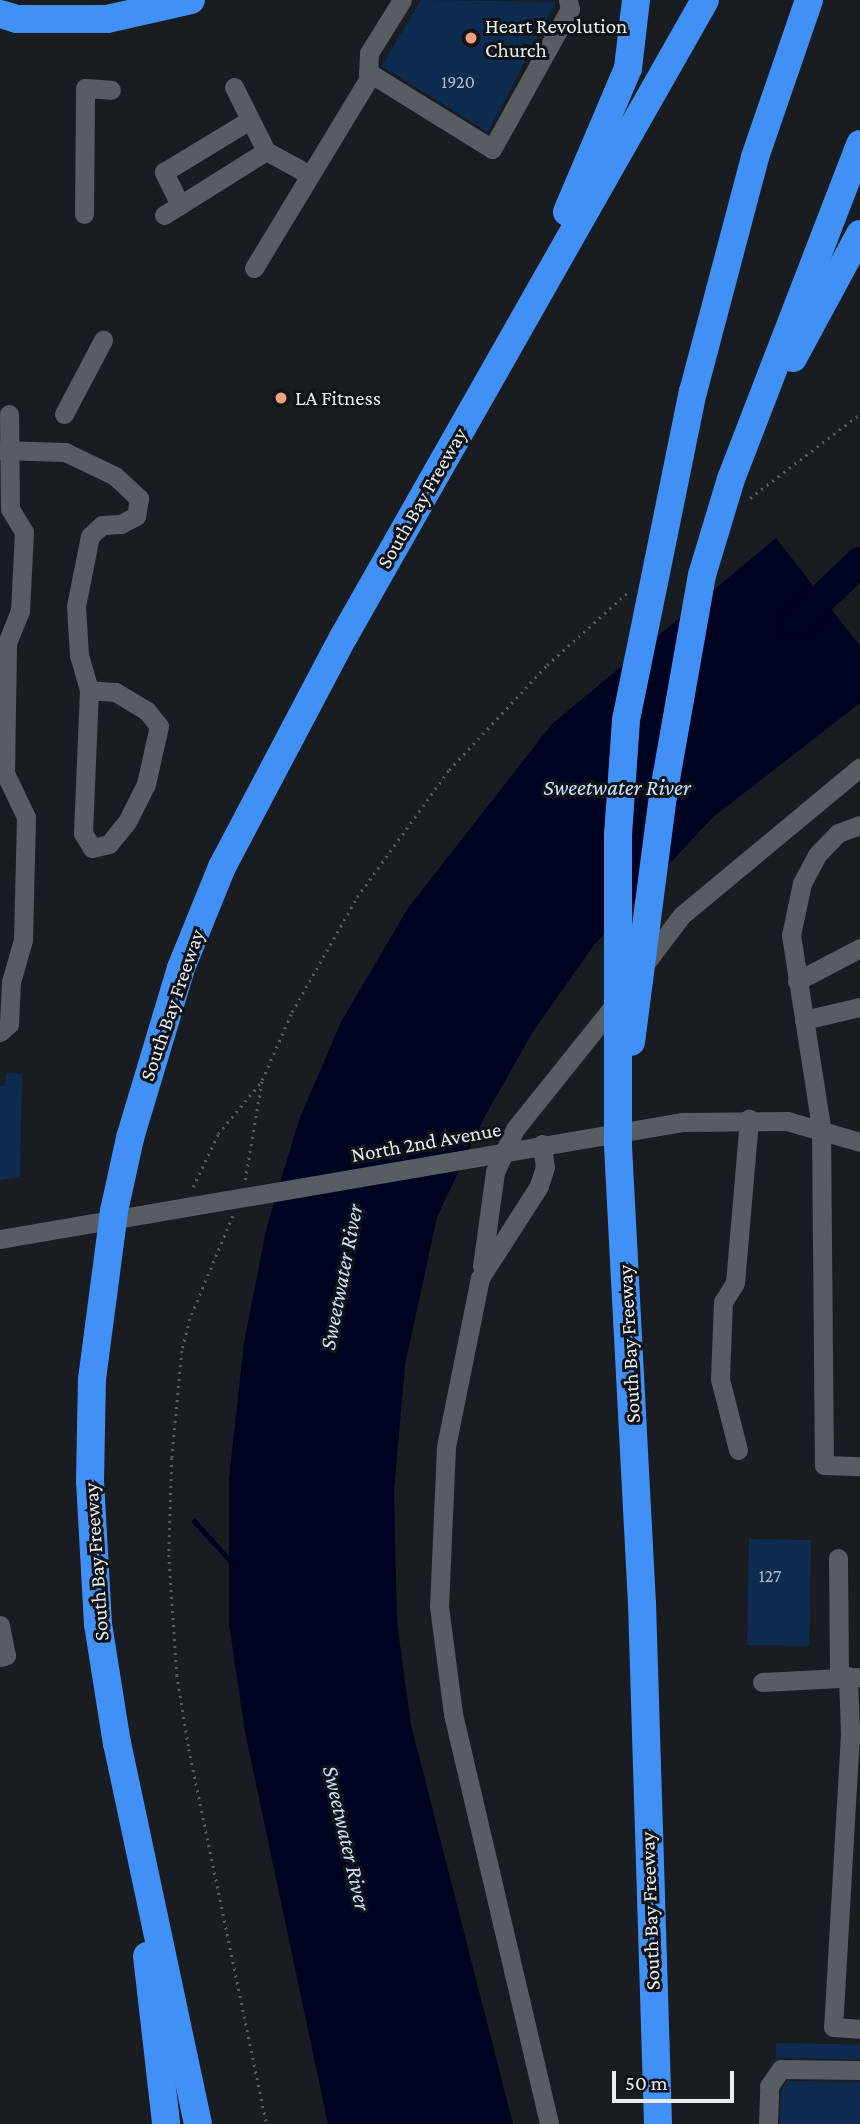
<!DOCTYPE html>
<html>
<head>
<meta charset="utf-8">
<style>
	body { margin:0 }
	#map { position:relative; width:860px; height:2124px; overflow:hidden; background:#191d22; font-family:"Crimson Pro",serif }
	div>[style] { position:absolute }
	[style*='--x'] { left:calc(var(--x)*1px); top:calc(var(--y)*1px); width:calc(var(--w)*1px); rotate:calc(var(--a)*1deg) }
	.water>* { inset:0; background:#000222 }
	.stream>* { height:5px; margin:-2.5px; padding:0 2.5px; transform-origin:2.5px; border-radius:2.5px; background:#000222 }
	.river>* { height:30px; margin:-15px; padding:0 15px; transform-origin:15px; border-radius:15px; background:#000222 }
	.building>* { inset:0; background:#0e2c51; transform-origin:0 0 }
	.path>* { height:2.5px; margin-top:-1.25px; transform-origin:0; background:repeating-linear-gradient(90deg,#595c61 0 2px,transparent 0 7px) }
	.minor>* { height:19px; margin:-9.5px; padding:0 9.5px; transform-origin:9.5px; border-radius:9.5px; background:#585c63 }
	.highway>* { height:28px; margin:-14px; padding:0 14px; transform-origin:14px; border-radius:14px; background:#4190f5 }
	.dots>* { width:19px; height:19px; translate:-50% -50%; box-sizing:border-box; border:4px solid #101419; border-radius:50% }
	span { translate:-50% -50%; white-space:nowrap; text-align:center; line-height:1.15; -webkit-text-stroke:6px #101419; paint-order:stroke }
	.number-label { font-size:18px; color:#b3bdc8 }
	.number-label span { -webkit-text-stroke-width:0 }
	.poi-label { font-size:21px; color:#eaedf0 }
	.left { translate:0 -50%; text-align:left }
	.street-label { font-size:21px; color:#eaedf0 }
	.water-label { font-size:23px; color:#cde1fc; font-style:italic }
	.scale { position:absolute; left:612px; top:2071px; width:122px; height:32px; box-sizing:border-box; border:4px solid #eaedf0; border-top:0; padding-left:9px; font-size:21px; line-height:24px; white-space:nowrap; color:#eaedf0; -webkit-text-stroke:5px #101419; paint-order:stroke }
</style>
</head>
<body>
<div id="map">
	<div class="water">
		<i style="clip-path:polygon(776px 538px,860px 646px,860px 703px,713px 817px,594px 945px,532px 1033px,484px 1118px,437px 1217px,405px 1365px,394px 1492px,397px 1623px,411px 1725px,513px 2124px,328px 2124px,245px 1732px,229px 1624px,229px 1478px,244px 1343px,266px 1230px,299px 1120px,341px 1022px,408px 908px,552px 724px)"></i>
	</div>
	<div class="stream">
		<i style="--x:194;--y:1521;--w:57;--a:47.9"></i>
	</div>
	<div class="river">
		<i style="--x:794;--y:625;--w:91;--a:-43.7"></i>
	</div>
	<div class="building">
		<i style="clip-path:polygon(421px 0,556px 2px,488px 132px,382px 66px)"></i>
		<i style="clip-path:polygon(6px 1073px,22px 1074px,20px 1177px,0 1180px,0 1086px,5px 1086px)"></i>
		<i style="left:749px;top:1539px;width:62px;height:106px;rotate:1deg"></i>
		<i style="left:776px;top:2043px;width:84px;height:15px;rotate:1deg"></i>
		<i style="clip-path:polygon(787px 2081px,860px 2082px,860px 2124px,780px 2124px,781px 2090px)"></i>
	</div>
	<div class="path">
		<i style="--x:750;--y:498;--w:138;--a:-37.4"></i>
		<i style="--x:245;--y:1180;--w:101;--a:-80.4"></i>
		<i style="--x:262;--y:1080;--w:74;--a:-66.2"></i>
		<i style="--x:292;--y:1012;--w:132;--a:-60.5"></i>
		<i style="--x:357;--y:897;--w:157;--a:-54.1"></i>
		<i style="--x:449;--y:770;--w:144;--a:-47"></i>
		<i style="--x:547;--y:665;--w:109;--a:-42"></i>
		<i style="--x:193;--y:1187;--w:59;--a:-64.7"></i>
		<i style="--x:218;--y:1134;--w:67;--a:-50.4"></i>
		<i style="--x:233;--y:1216;--w:112;--a:112.7"></i>
		<i style="--x:190;--y:1319;--w:33;--a:104"></i>
		<i style="--x:182;--y:1351;--w:107;--a:95.3"></i>
		<i style="--x:172;--y:1458;--w:97;--a:91.8"></i>
		<i style="--x:169;--y:1555;--w:120;--a:86.2"></i>
		<i style="--x:177;--y:1675;--w:75;--a:80.8"></i>
		<i style="--x:189;--y:1749;--w:383;--a:78.3"></i>
	</div>
	<div class="minor">
		<i style="--x:368;--y:72;--w:146;--a:31.8"></i>
		<i style="--x:492;--y:149;--w:160;--a:-60.9"></i>
		<i style="--x:570;--y:9;--w:9;--a:-103"></i>
		<i style="--x:234;--y:87;--w:72;--a:63.4"></i>
		<i style="--x:266;--y:151;--w:50;--a:28.6"></i>
		<i style="--x:180;--y:205;--w:37;--a:-116"></i>
		<i style="--x:164;--y:172;--w:100;--a:-31.2"></i>
		<i style="--x:84;--y:214;--w:126;--a:-89.5"></i>
		<i style="--x:85;--y:88;--w:26;--a:4"></i>
		<i style="--x:164;--y:215;--w:120;--a:-32.1"></i>
		<i style="--x:254;--y:268;--w:220;--a:-58.8"></i>
		<i style="--x:368;--y:80;--w:27;--a:-88"></i>
		<i style="--x:369;--y:53;--w:62;--a:-58.1"></i>
		<i style="--x:64;--y:414;--w:84;--a:-62.2"></i>
		<i style="--x:0;--y:450;--w:65;--a:1.8"></i>
		<i style="--x:65;--y:452;--w:55;--a:25.6"></i>
		<i style="--x:115;--y:476;--w:33;--a:43"></i>
		<i style="--x:139;--y:498;--w:18;--a:99"></i>
		<i style="--x:136;--y:516;--w:17;--a:152"></i>
		<i style="--x:121;--y:524;--w:19;--a:177"></i>
		<i style="--x:102;--y:525;--w:16;--a:137"></i>
		<i style="--x:90;--y:536;--w:71;--a:101.3"></i>
		<i style="--x:76;--y:606;--w:49;--a:86.5"></i>
		<i style="--x:79;--y:655;--w:36;--a:74"></i>
		<i style="--x:89;--y:690;--w:143;--a:92.4"></i>
		<i style="--x:83;--y:833;--w:17;--a:59"></i>
		<i style="--x:92;--y:848;--w:17;--a:-13"></i>
		<i style="--x:109;--y:844;--w:28;--a:-51"></i>
		<i style="--x:127;--y:822;--w:42;--a:-63.4"></i>
		<i style="--x:146;--y:784;--w:59;--a:-77.4"></i>
		<i style="--x:159;--y:726;--w:19;--a:-129"></i>
		<i style="--x:147;--y:711;--w:37;--a:-149"></i>
		<i style="--x:115;--y:692;--w:26;--a:-176"></i>
		<i style="--x:860;--y:825;--w:23;--a:160"></i>
		<i style="--x:838;--y:833;--w:30;--a:134"></i>
		<i style="--x:817;--y:855;--w:32;--a:118"></i>
		<i style="--x:802;--y:883;--w:53;--a:101.9"></i>
		<i style="--x:791;--y:935;--w:194;--a:81.1"></i>
		<i style="--x:821;--y:1127;--w:338;--a:89.5"></i>
		<i style="--x:824;--y:1465;--w:36;--a:2"></i>
		<i style="--x:641;--y:969;--w:68;--a:-52.8"></i>
		<i style="--x:682;--y:915;--w:231;--a:-39.7"></i>
		<i style="--x:797;--y:981;--w:71;--a:-27.6"></i>
		<i style="--x:804;--y:1020;--w:57;--a:-13.1"></i>
		<i style="--x:0;--y:1032;--w:12;--a:-42"></i>
		<i style="--x:9;--y:1024;--w:42;--a:-87.3"></i>
		<i style="--x:11;--y:982;--w:44;--a:-74.1"></i>
		<i style="--x:23;--y:940;--w:123;--a:-88.6"></i>
		<i style="--x:26;--y:817;--w:49;--a:-115.5"></i>
		<i style="--x:5;--y:773;--w:130;--a:-89.1"></i>
		<i style="--x:7;--y:643;--w:35;--a:-68"></i>
		<i style="--x:20;--y:611;--w:79;--a:-87.1"></i>
		<i style="--x:24;--y:532;--w:27;--a:-121"></i>
		<i style="--x:10;--y:509;--w:95;--a:-90.6"></i>
		<i style="--x:542;--y:1144;--w:23;--a:83"></i>
		<i style="--x:545;--y:1167;--w:20;--a:108"></i>
		<i style="--x:539;--y:1186;--w:109;--a:122.7"></i>
		<i style="--x:480;--y:1278;--w:172;--a:101.4"></i>
		<i style="--x:446;--y:1447;--w:159;--a:92.5"></i>
		<i style="--x:439;--y:1606;--w:109;--a:82.6"></i>
		<i style="--x:453;--y:1714;--w:421;--a:76.8"></i>
		<i style="--x:0;--y:1239;--w:692;--a:-9.73"></i>
		<i style="--x:682;--y:1122;--w:105;--a:-0.5"></i>
		<i style="--x:787;--y:1121;--w:76;--a:16"></i>
		<i style="--x:482;--y:1266;--w:95;--a:-82.1"></i>
		<i style="--x:495;--y:1172;--w:47;--a:-65.1"></i>
		<i style="--x:515;--y:1129;--w:166;--a:-51.3"></i>
		<i style="--x:738;--y:1450;--w:73;--a:-104.2"></i>
		<i style="--x:720;--y:1379;--w:77;--a:-87.8"></i>
		<i style="--x:723;--y:1302;--w:22;--a:-58"></i>
		<i style="--x:735;--y:1283;--w:165;--a:-85.1"></i>
		<i style="--x:838;--y:1558;--w:118;--a:89.5"></i>
		<i style="--x:0;--y:1625;--w:31;--a:79"></i>
		<i style="--x:6;--y:1655;--w:6;--a:162"></i>
		<i style="--x:848;--y:1676;--w:58;--a:88"></i>
		<i style="--x:850;--y:1734;--w:10;--a:0"></i>
		<i style="--x:762;--y:1682;--w:98;--a:-2.9"></i>
		<i style="--x:850;--y:1734;--w:293;--a:93.3"></i>
		<i style="--x:833;--y:2027;--w:27;--a:4"></i>
		<i style="--x:768;--y:2124;--w:38;--a:-88"></i>
		<i style="--x:769;--y:2086;--w:21;--a:-55"></i>
		<i style="--x:781;--y:2069;--w:79;--a:0.7"></i>
	</div>
	<div class="highway">
		<i style="--x:0;--y:14;--w:18;--a:16"></i>
		<i style="--x:17;--y:19;--w:90;--a:0"></i>
		<i style="--x:107;--y:19;--w:86;--a:-12.7"></i>
		<i style="--x:567;--y:212;--w:156;--a:-67"></i>
		<i style="--x:628;--y:68;--w:68;--a:-83.3"></i>
		<i style="--x:793;--y:358;--w:141;--a:-61.6"></i>
		<i style="--x:631;--y:1042;--w:248;--a:-82.6"></i>
		<i style="--x:663;--y:796;--w:224;--a:-80"></i>
		<i style="--x:702;--y:575;--w:100;--a:-73.2"></i>
		<i style="--x:731;--y:479;--w:359;--a:-68.9"></i>
		<i style="--x:147;--y:1956;--w:169;--a:83.5"></i>
		<i style="--x:198;--y:2124;--w:389;--a:-102"></i>
		<i style="--x:117;--y:1744;--w:121;--a:-99"></i>
		<i style="--x:98;--y:1624;--w:143;--a:-93.2"></i>
		<i style="--x:90;--y:1481;--w:102;--a:-88.9"></i>
		<i style="--x:92;--y:1379;--w:169;--a:-82.5"></i>
		<i style="--x:114;--y:1211;--w:75;--a:-77.6"></i>
		<i style="--x:130;--y:1138;--w:177;--a:-73.3"></i>
		<i style="--x:181;--y:968;--w:109;--a:-67.9"></i>
		<i style="--x:222;--y:867;--w:261;--a:-62.2"></i>
		<i style="--x:344;--y:636;--w:731;--a:-60.42"></i>
		<i style="--x:658;--y:2124;--w:520;--a:-91.76"></i>
		<i style="--x:642;--y:1604;--w:465;--a:-93"></i>
		<i style="--x:618;--y:1140;--w:305;--a:-90"></i>
		<i style="--x:618;--y:835;--w:115;--a:-86"></i>
		<i style="--x:626;--y:720;--w:335;--a:-78.5"></i>
		<i style="--x:693;--y:392;--w:243;--a:-75.2"></i>
		<i style="--x:755;--y:157;--w:166;--a:-71"></i>
	</div>
	<div class="dots">
		<i style="left:471px;top:38px;background:#f1a17c"></i>
		<i style="left:281px;top:398px;background:#f1a17c"></i>
	</div>
	<div class="number-label">
		<span style="left:458px;top:82px">1920</span>
		<span style="left:770px;top:1576px">127</span>
	</div>
	<div class="poi-label">
		<span class="left" style="left:485px;top:38px">Heart Revolution<br>Church</span>
		<span class="left" style="left:295px;top:398px">LA Fitness</span>
	</div>
	<div class="street-label">
		<span style="left:422px;top:498px;rotate:-60deg">South Bay Freeway</span>
		<span style="left:172px;top:1005px;rotate:-71deg">South Bay Freeway</span>
		<span style="left:426px;top:1142px;rotate:-10deg">North 2nd Avenue</span>
		<span style="left:629px;top:1344px;rotate:-93deg">South Bay Freeway</span>
		<span style="left:96px;top:1562px;rotate:-94deg">South Bay Freeway</span>
		<span style="left:650px;top:1911px;rotate:-92deg">South Bay Freeway</span>
	</div>
	<div class="water-label">
		<span style="left:617px;top:787px">Sweetwater River</span>
		<span style="left:341px;top:1277px;rotate:-79deg">Sweetwater River</span>
		<span style="left:347px;top:1838px;rotate:77deg">Sweetwater River</span>
	</div>
	<div class="scale">50 m</div>
</div>
</body>
</html>
